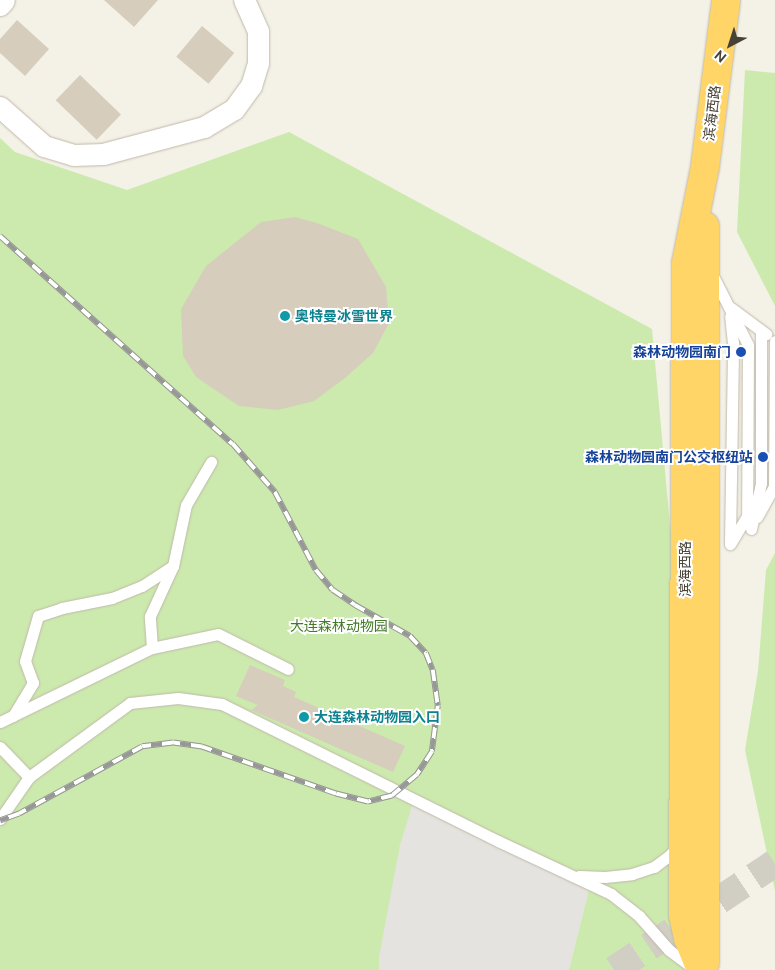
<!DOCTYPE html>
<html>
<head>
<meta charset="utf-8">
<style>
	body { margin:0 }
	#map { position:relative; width:775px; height:970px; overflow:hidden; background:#f4f1e7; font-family:Ubuntu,"Noto Sans SC",sans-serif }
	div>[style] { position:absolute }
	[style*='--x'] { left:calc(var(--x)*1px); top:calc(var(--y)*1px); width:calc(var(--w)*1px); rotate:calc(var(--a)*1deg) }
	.green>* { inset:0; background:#cceaae }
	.parking>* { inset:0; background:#e5e3df }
	.building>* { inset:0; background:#d6cdbc; transform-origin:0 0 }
	.highway-tunnel>* { height:28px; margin-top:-14px; transform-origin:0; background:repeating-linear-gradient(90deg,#d1cec4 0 28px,transparent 0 42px) }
	.roads { filter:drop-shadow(0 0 1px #c0b9a9) drop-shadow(0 0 1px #c0b9a9) }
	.lane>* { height:11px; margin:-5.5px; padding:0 5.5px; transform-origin:5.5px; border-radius:5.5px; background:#fff }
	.street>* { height:21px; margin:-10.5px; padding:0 10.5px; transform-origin:10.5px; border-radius:10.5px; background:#fff }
	.highway>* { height:28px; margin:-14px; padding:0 14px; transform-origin:14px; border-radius:14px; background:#ffd567 }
	.rail>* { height:5.5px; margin-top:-2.75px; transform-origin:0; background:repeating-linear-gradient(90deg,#fff 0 11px,#979797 0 22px); box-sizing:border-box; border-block:1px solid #979797 }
	.dots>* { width:14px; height:14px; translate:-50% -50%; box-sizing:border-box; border:2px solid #fff; border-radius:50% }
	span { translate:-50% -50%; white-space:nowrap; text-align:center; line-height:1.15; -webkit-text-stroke:4px #fff; paint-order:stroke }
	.street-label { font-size:14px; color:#474136 }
	.culture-label { font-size:14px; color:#0d838f; font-weight:700 }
	.left { translate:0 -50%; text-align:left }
	.transit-label { font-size:14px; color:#164399; font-weight:700 }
	.right { translate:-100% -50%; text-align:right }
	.park-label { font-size:14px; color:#427b27 }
	.north { position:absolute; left:705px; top:20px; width:50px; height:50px; -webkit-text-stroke:4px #fff; paint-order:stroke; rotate:220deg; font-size:14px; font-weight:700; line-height:20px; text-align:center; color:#474136 }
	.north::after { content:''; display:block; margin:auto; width:18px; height:22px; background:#474136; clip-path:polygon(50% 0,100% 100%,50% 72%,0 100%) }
</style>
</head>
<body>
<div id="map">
	<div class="green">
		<i style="clip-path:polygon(745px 70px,775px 73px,775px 306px,737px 232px)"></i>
		<i style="clip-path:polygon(289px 132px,652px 329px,711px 970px,0 970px,0 138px,15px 152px,127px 190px)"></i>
		<i style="clip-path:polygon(775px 553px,775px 891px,745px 750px,758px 671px,766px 570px)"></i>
	</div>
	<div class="parking">
		<i style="clip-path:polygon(413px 803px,536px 860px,589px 890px,569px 970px,379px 970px,379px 957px,400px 845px)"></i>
	</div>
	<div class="building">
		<i style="clip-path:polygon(104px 0,158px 0,134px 27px)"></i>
		<i style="clip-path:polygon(17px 20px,49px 49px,25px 76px,0 53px,0 39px)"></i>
		<i style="left:202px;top:26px;width:42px;height:40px;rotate:40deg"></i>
		<i style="left:80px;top:75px;width:57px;height:35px;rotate:44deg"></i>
		<i style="clip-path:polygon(295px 217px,317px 223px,358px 239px,386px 287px,389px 323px,373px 353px,345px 378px,314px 401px,278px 410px,239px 406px,196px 377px,183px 356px,181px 309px,206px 266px,261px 222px)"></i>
		<i style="clip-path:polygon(250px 665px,285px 680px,283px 686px,296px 692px,294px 697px,405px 746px,393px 772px,251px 710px,258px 705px,236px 696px)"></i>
	</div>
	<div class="highway-tunnel">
		<i style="--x:614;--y:970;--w:193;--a:-33.6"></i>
	</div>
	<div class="roads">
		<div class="lane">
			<i style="--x:712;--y:274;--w:80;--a:63.1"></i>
			<i style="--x:748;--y:345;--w:171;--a:90.3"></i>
			<i style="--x:747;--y:516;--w:33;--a:121"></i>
			<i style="--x:731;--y:308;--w:44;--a:36.6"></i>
			<i style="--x:774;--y:486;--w:145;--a:-89.6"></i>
			<i style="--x:757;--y:517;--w:37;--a:-61"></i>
			<i style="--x:751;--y:529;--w:47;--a:-77.7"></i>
			<i style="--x:761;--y:483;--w:152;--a:-90"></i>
			<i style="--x:730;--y:542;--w:199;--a:-89.1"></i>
			<i style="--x:733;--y:343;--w:27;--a:-96"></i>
			<i style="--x:152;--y:648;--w:32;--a:-94"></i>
			<i style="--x:150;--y:616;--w:55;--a:-65.3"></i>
			<i style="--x:173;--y:566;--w:62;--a:-78"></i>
			<i style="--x:186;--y:505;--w:50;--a:-59.8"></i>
			<i style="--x:13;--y:716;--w:39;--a:-59"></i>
			<i style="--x:33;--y:683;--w:23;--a:-110"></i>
			<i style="--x:25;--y:661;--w:47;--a:-73.9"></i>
			<i style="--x:38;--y:616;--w:25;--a:-18"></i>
			<i style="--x:62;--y:608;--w:51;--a:-11.3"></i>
			<i style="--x:112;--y:598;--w:32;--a:-22"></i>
			<i style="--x:142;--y:586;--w:37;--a:-33"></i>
			<i style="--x:0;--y:722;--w:169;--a:-26"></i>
			<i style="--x:152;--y:648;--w:67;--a:-12"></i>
			<i style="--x:218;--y:634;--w:78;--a:26.6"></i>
			<i style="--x:0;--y:747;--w:42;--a:46"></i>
			<i style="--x:29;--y:777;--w:125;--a:-36.2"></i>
			<i style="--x:130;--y:703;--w:48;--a:-5.9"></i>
			<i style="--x:178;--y:698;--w:44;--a:7.8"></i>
			<i style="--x:222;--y:704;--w:308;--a:26.4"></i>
			<i style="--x:498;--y:841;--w:125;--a:25.1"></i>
			<i style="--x:611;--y:894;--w:36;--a:38"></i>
			<i style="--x:639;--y:916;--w:45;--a:48.6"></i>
			<i style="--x:669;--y:950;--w:31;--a:37"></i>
			<i style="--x:0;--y:819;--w:51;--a:-55.4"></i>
			<i style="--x:579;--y:876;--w:26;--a:2"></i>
			<i style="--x:605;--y:877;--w:27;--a:-6"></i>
			<i style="--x:632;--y:874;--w:23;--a:-18"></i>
			<i style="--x:654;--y:867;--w:20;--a:-37"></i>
			<i style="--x:670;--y:855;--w:13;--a:-51"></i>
		</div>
		<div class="street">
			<i style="--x:0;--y:5;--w:6;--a:-51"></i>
			<i style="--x:0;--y:107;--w:59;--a:41.6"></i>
			<i style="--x:44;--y:146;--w:31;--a:17"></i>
			<i style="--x:74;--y:155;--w:29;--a:-2"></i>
			<i style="--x:103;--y:154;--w:105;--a:-15"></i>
			<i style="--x:204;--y:127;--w:35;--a:-31"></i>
			<i style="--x:234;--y:109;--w:29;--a:-54"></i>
			<i style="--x:251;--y:86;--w:24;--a:-73"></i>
			<i style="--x:258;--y:63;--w:32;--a:-90"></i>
			<i style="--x:258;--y:31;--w:34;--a:-114"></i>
		</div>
		<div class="highway">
			<i style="--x:705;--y:963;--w:737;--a:-90"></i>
			<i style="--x:701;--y:970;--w:35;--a:-112"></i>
			<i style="--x:688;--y:938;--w:24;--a:-102"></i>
			<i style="--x:683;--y:915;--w:652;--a:-89.74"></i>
			<i style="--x:686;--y:263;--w:98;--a:-78.8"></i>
			<i style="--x:705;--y:167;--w:168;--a:-82.8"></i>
		</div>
	</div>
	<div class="rail">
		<i style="--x:0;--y:236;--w:312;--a:41.8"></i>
		<i style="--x:233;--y:444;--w:64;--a:48.8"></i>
		<i style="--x:275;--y:492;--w:88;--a:62.3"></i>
		<i style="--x:316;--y:570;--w:26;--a:50"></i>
		<i style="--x:333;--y:590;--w:27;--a:34"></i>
		<i style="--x:355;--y:605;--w:63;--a:29.4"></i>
		<i style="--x:410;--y:636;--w:23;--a:47"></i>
		<i style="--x:426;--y:653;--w:18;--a:68"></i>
		<i style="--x:433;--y:670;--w:36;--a:82"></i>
		<i style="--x:438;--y:706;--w:46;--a:97.4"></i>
		<i style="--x:432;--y:752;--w:27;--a:123"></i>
		<i style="--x:417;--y:775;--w:33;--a:140"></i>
		<i style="--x:392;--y:796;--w:25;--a:166"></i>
		<i style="--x:368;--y:802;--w:33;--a:-166"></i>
		<i style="--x:336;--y:794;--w:142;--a:-160.7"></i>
		<i style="--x:202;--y:747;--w:29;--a:-172"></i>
		<i style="--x:173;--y:743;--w:31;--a:173"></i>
		<i style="--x:142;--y:747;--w:140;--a:151.4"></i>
		<i style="--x:19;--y:814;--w:20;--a:160"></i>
	</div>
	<div class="dots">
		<i style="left:285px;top:316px;background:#0f9aa8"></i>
		<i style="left:741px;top:352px;background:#1a4fb4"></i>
		<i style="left:763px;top:457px;background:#1a4fb4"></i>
		<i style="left:304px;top:717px;background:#0f9aa8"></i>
	</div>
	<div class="street-label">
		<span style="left:712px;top:113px;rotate:-83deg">滨海西路</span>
		<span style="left:685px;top:569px;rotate:-90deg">滨海西路</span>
	</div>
	<div class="culture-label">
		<span class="left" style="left:295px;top:316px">奥特曼冰雪世界</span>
		<span class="left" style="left:314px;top:717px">大连森林动物园入口</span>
	</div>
	<div class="transit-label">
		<span class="right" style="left:731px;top:352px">森林动物园南门</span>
		<span class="right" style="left:753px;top:457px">森林动物园南门公交枢纽站</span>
	</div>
	<div class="park-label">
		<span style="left:339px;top:626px">大连森林动物园</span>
	</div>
	<div class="north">N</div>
</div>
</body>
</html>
